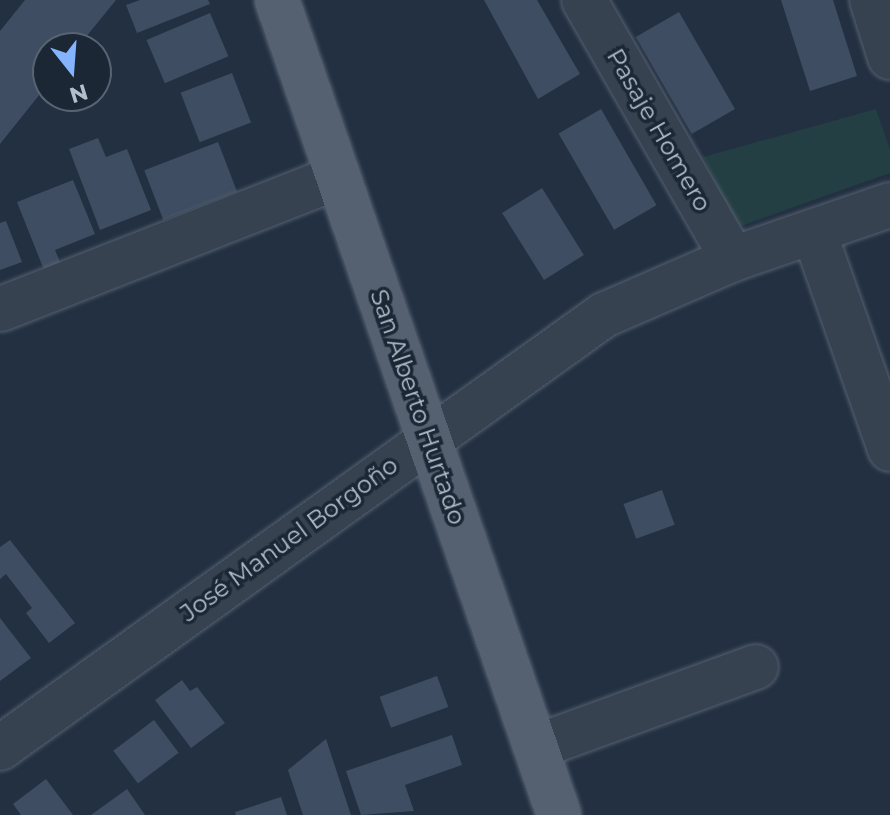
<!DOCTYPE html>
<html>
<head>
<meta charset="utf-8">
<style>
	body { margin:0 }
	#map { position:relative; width:890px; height:815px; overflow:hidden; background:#223042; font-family:Montserrat,sans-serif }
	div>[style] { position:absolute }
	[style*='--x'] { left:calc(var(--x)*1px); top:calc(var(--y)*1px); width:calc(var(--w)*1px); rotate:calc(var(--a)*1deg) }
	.green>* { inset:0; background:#243f43 }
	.building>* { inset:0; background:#3e4d62; transform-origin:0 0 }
	.roads { filter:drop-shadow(0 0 2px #55606f) drop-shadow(0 0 2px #55606f) }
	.minor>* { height:44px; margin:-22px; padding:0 22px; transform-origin:22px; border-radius:22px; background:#374251 }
	.major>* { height:44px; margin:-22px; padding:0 22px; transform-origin:22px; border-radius:22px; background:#556171 }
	span { translate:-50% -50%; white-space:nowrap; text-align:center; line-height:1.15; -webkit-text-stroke:7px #1c2736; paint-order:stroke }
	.street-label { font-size:24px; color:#b3bdcc }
	.north { position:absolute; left:32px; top:32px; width:80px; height:80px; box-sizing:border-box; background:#1c2736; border:2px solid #586372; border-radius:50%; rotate:163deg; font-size:22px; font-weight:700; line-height:32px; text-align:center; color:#b3bdcc }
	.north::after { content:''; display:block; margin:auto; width:28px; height:36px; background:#85b4ff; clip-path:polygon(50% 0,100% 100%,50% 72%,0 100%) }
</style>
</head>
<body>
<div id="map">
	<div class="green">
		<i style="clip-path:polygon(876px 109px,890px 150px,890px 173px,738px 227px,703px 157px)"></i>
	</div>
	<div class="building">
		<i style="clip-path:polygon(25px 0,116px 0,77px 48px,48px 48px,48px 84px,0 144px,0 31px)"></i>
		<i style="clip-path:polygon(140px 0,208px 0,210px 4px,137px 33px,126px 5px)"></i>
		<i style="clip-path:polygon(484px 0,537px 0,580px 74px,538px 99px)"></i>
		<i style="clip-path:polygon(781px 0,833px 0,857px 76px,810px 91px)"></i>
		<i style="left:679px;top:12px;width:112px;height:50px;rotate:60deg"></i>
		<i style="left:210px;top:13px;width:47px;height:69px;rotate:67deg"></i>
		<i style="left:232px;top:73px;width:53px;height:55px;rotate:69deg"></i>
		<i style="left:601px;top:109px;width:111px;height:49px;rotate:60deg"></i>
		<i style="clip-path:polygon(98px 138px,106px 157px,127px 149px,151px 210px,100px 230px,69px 149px)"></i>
		<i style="left:218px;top:142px;width:53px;height:79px;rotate:69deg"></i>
		<i style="clip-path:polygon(73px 180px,95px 234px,55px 250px,61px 264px,44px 270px,17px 202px)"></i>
		<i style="left:542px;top:188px;width:79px;height:47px;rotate:58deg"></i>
		<i style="clip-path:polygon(6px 221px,22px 262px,0 270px,0 223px)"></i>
		<i style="left:662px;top:490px;width:37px;height:41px;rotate:70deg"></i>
		<i style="clip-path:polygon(10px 540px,75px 623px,49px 643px,26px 613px,32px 608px,6px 574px,0 579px,0 547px)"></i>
		<i style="clip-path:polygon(0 618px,31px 658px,0 681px)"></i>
		<i style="left:437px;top:676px;width:33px;height:61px;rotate:70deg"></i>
		<i style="clip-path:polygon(182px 680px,190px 691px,197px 687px,225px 723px,191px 748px,155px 700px)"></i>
		<i style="left:154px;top:720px;width:41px;height:51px;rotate:53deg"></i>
		<i style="clip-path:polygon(452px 735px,462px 765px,405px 785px,414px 811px,361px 815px,346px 771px)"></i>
		<i style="clip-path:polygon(326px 739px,351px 815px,303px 815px,288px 770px)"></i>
		<i style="clip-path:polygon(46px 779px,73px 815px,21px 815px,13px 804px)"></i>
		<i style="clip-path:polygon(127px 789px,145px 815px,91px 815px)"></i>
		<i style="clip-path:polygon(281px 797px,287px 815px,236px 815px,235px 812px)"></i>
	</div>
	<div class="roads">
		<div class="minor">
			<i style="--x:584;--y:0;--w:299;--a:60.1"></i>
			<i style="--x:872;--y:0;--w:60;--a:72.5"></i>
			<i style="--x:814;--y:232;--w:230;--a:70.7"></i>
			<i style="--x:1;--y:309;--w:362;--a:-21.4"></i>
			<i style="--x:536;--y:747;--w:234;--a:-20"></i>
			<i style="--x:0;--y:748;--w:743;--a:-35.64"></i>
			<i style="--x:604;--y:315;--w:141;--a:-23.5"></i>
			<i style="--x:733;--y:259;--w:166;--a:-19"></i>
		</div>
		<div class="major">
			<i style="--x:277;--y:0;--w:862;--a:70.91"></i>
		</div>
	</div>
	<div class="street-label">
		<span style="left:659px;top:130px;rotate:60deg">Pasaje Homero</span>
		<span style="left:418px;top:407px;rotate:71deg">San Alberto Hurtado</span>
		<span style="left:289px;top:539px;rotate:-36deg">José Manuel Borgoño</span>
	</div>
	<div class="north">N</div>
</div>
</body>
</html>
